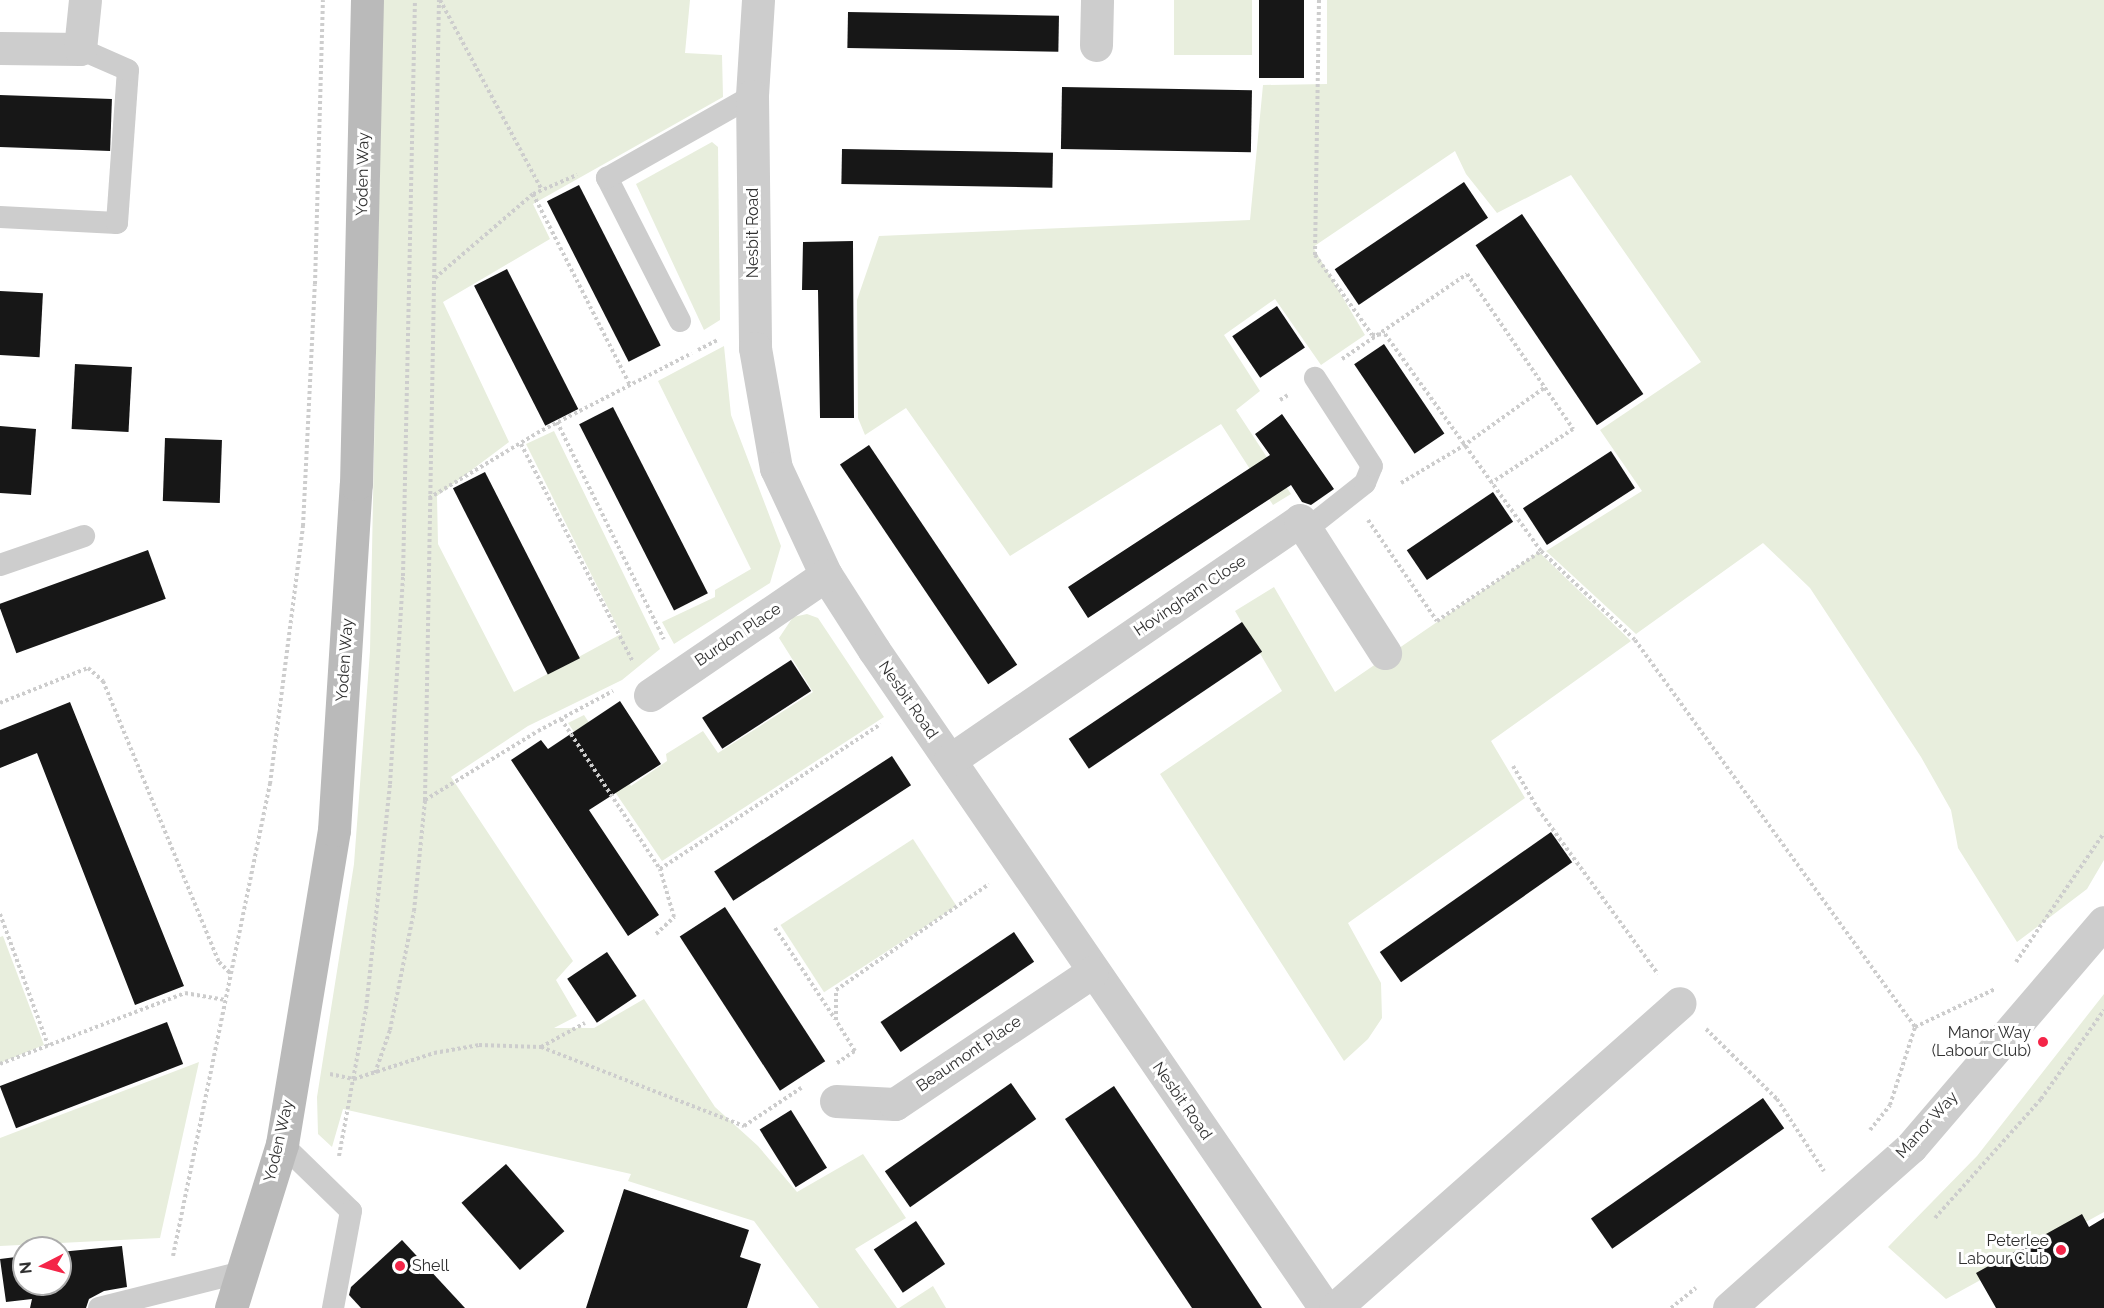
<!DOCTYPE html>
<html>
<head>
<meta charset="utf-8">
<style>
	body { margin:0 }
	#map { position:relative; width:2104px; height:1308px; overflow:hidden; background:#fff; font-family:Raleway,sans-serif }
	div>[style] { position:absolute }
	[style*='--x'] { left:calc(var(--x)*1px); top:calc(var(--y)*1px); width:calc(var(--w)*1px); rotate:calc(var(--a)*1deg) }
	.green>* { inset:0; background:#e8eedd; transform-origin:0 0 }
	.building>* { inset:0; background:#171717; transform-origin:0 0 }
	.path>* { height:4px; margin-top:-2px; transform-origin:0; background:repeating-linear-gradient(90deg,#cdcdcd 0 3px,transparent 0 6px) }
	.lane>* { height:22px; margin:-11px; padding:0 11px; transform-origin:11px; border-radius:11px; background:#cdcdcd }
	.street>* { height:33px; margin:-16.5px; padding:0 16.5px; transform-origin:16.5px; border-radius:16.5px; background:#cdcdcd }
	.secondary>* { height:33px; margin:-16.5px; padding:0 16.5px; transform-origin:16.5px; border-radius:16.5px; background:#bababa }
	.dots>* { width:16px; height:16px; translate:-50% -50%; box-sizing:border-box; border:3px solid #fff; border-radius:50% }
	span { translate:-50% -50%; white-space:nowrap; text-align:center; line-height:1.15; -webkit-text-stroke:6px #fff; paint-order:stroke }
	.street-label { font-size:16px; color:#303030 }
	.poi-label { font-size:16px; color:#303030 }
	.right { translate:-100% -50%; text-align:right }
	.left { translate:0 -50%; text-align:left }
	.north { position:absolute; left:12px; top:1236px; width:60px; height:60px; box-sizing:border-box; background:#fff; border:2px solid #acacac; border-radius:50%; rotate:264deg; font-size:16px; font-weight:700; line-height:24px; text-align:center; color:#303030 }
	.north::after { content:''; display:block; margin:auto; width:21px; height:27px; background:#f42548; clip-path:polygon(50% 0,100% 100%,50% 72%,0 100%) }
</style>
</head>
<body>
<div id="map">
	<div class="green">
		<i style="clip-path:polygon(383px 0,690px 0,685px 53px,722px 55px,723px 97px,533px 204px,550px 239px,443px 302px,509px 442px,437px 496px,438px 544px,514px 692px,621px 634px,526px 444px,554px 431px,660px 649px,622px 680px,528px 726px,451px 777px,573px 961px,556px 980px,577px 1016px,554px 1028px,594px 1028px,644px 999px,715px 1107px,758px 1146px,797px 1192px,863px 1154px,906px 1218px,855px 1249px,897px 1308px,819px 1308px,754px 1221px,628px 1181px,631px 1174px,343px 1109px,332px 1147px,318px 1134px,317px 1097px,354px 864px,370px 651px)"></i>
		<i style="left:1174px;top:0;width:78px;height:55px"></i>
		<i style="clip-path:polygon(1327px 0,2104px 0,2104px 860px,2087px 889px,2017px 942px,1958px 848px,1951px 810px,1921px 757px,1810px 588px,1763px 543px,1636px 634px,1546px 551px,1642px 491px,1600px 430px,1701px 362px,1571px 175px,1497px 213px,1466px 174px,1455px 151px,1313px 247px,1365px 335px,1321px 365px,1275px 299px,1224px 335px,1260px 391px,1236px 410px,1291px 494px,1273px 505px,1221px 424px,1010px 556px,906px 408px,865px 435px,858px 418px,857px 300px,879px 236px,1250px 220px,1263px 85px,1327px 84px)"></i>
		<i style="clip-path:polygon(712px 142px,718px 147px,720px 320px,704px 330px,636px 184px)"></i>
		<i style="clip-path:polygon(724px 346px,731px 415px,781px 546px,770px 583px,674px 644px,662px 622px,715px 597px,715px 590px,751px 569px,658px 381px)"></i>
		<i style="clip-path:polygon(1539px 552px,1631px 641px,1491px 741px,1525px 798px,1348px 923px,1381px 983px,1382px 1018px,1368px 1039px,1344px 1061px,1160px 774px,1282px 691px,1235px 611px,1274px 587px,1335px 692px)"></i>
		<i style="clip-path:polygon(807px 614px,818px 618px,884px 717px,662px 861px,568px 723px,584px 715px,631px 786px,667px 761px,666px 754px,703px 731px,718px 753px,813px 692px,779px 638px,793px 617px)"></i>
		<i style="left:913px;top:839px;width:80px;height:158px;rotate:57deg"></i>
		<i style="clip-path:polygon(3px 936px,44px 1045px,0 1063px,0 937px)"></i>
		<i style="clip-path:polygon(2104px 994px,2104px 1212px,1946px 1299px,1888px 1247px,1977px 1156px)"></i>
		<i style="clip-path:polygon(199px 1062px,160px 1238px,0 1246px,0 1138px)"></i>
		<i style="clip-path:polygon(933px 1286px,946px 1308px,899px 1308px)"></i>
	</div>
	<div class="building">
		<i style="left:1259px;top:0;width:45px;height:78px"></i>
		<i style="left:848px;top:12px;width:211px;height:36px;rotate:1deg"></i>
		<i style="left:1062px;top:87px;width:190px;height:62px;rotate:1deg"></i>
		<i style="left:0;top:95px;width:112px;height:52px;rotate:2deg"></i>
		<i style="left:842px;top:149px;width:211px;height:35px;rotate:1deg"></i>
		<i style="left:1464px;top:182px;width:43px;height:156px;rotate:56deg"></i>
		<i style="left:579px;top:185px;width:180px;height:36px;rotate:63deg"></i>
		<i style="left:1522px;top:214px;width:217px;height:56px;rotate:56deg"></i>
		<i style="clip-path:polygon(853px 241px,854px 418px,820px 418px,818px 290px,802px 290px,803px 242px)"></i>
		<i style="left:507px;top:269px;width:157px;height:37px;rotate:63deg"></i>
		<i style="left:0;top:291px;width:43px;height:64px;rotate:3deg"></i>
		<i style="left:1277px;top:306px;width:50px;height:54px;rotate:56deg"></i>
		<i style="left:1384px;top:344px;width:108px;height:36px;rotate:56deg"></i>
		<i style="left:75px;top:364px;width:57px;height:65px;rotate:3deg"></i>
		<i style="left:613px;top:407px;width:209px;height:38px;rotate:63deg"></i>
		<i style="clip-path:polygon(1282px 414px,1334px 489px,1311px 505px,1302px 502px,1291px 485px,1088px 618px,1068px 587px,1270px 455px,1255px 434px)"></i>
		<i style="clip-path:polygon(0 426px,36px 429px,31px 495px,0 493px)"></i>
		<i style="left:165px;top:438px;width:57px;height:63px;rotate:2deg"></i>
		<i style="left:869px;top:445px;width:265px;height:35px;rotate:56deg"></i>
		<i style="left:1611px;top:451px;width:44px;height:105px;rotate:57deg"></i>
		<i style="left:485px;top:472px;width:209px;height:36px;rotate:63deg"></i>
		<i style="left:1493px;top:492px;width:36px;height:104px;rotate:56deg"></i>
		<i style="left:148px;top:550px;width:52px;height:159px;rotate:70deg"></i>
		<i style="left:1242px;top:622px;width:36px;height:209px;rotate:56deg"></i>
		<i style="left:791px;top:660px;width:37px;height:106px;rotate:57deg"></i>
		<i style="clip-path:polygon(620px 701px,661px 764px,589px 810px,659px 915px,628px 936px,511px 760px,541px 740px,548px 749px)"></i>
		<i style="clip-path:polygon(70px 702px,184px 986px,135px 1005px,37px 753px,0 768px,0 730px)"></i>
		<i style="left:892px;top:756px;width:35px;height:212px;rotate:57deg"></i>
		<i style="left:1551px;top:832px;width:37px;height:209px;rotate:55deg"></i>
		<i style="left:725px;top:907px;width:184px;height:54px;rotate:57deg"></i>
		<i style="left:1014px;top:932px;width:36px;height:161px;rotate:56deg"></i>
		<i style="left:607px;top:952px;width:53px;height:48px;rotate:56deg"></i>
		<i style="left:167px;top:1022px;width:45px;height:179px;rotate:69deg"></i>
		<i style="left:1011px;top:1083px;width:44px;height:154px;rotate:55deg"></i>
		<i style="clip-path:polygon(1114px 1086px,1221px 1246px,1262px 1308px,1192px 1308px,1065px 1119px)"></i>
		<i style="left:1763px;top:1098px;width:37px;height:210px;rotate:55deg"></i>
		<i style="left:791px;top:1110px;width:68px;height:37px;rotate:58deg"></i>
		<i style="left:506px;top:1164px;width:89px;height:59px;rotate:49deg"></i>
		<i style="clip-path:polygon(624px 1189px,749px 1230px,740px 1257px,761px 1264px,747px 1308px,586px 1308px)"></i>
		<i style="clip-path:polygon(2082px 1214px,2089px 1227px,2104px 1218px,2104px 1308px,1996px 1308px,1976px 1273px)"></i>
		<i style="left:916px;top:1221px;width:52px;height:51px;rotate:56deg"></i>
		<i style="clip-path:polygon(402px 1240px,465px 1308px,361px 1308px,349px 1295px,351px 1287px)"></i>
		<i style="clip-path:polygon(122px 1246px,127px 1287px,104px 1291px,89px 1299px,86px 1308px,30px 1308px,32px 1299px,6px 1302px,0 1259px,24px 1256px,24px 1284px,60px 1284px,60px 1252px)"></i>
	</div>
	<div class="path">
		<i style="--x:440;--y:0;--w:216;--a:61.8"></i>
		<i style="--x:1319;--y:0;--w:255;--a:90.9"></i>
		<i style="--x:1315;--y:255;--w:98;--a:54.5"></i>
		<i style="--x:1372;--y:335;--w:13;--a:-4"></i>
		<i style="--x:1385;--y:334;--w:267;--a:54.3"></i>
		<i style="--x:1541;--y:551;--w:129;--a:43.4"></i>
		<i style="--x:1635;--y:640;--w:478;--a:54.1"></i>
		<i style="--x:533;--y:194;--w:214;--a:63.1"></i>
		<i style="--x:435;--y:278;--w:129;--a:-40.6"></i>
		<i style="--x:533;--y:194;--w:48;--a:-23.4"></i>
		<i style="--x:698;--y:350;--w:22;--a:-27"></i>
		<i style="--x:1342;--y:359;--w:151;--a:-34.2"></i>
		<i style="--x:1467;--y:274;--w:188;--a:55.6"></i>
		<i style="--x:1573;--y:429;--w:98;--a:146.6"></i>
		<i style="--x:1280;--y:400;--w:9;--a:-32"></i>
		<i style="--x:557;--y:422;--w:242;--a:63.8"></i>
		<i style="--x:521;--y:444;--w:245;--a:62.8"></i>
		<i style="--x:1401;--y:483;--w:72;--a:-30.8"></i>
		<i style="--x:1463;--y:446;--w:100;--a:-35.6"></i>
		<i style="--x:429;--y:498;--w:126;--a:-31"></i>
		<i style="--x:537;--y:433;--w:174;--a:-27.3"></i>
		<i style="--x:1368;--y:520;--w:122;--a:55.7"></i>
		<i style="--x:1437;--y:621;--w:125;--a:-33.9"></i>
		<i style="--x:0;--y:703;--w:95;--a:-21.7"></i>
		<i style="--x:88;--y:668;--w:20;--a:41"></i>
		<i style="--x:103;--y:681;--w:304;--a:67.6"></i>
		<i style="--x:219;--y:962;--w:17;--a:45"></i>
		<i style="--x:561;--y:719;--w:180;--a:56.6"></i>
		<i style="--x:660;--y:869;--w:264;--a:-33.3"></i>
		<i style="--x:1513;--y:766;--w:50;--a:59.8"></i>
		<i style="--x:1538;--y:809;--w:204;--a:54"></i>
		<i style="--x:425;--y:800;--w:132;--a:-31.4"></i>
		<i style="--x:538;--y:731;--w:85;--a:-28.1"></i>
		<i style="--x:0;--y:914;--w:140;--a:69.9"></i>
		<i style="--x:775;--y:928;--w:109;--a:56.6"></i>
		<i style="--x:656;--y:934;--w:25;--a:-43"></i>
		<i style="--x:674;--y:917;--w:50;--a:-106.3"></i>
		<i style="--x:2016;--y:962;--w:156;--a:-55.7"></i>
		<i style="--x:1706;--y:1029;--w:100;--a:44.6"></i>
		<i style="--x:1777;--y:1099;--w:86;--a:56.9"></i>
		<i style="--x:541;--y:1047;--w:50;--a:-28.6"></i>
		<i style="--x:837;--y:1063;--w:22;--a:-34"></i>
		<i style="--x:855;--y:1051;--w:36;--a:-122"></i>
		<i style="--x:836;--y:1020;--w:30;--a:-90"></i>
		<i style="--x:836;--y:990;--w:186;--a:-34.7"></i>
		<i style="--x:0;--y:1064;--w:198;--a:-21"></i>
		<i style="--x:185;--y:993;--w:41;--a:9.9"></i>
		<i style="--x:375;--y:1073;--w:46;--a:-70.8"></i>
		<i style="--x:390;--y:1030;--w:121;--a:-78.6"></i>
		<i style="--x:414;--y:911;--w:112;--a:-84.3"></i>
		<i style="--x:425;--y:800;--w:800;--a:-89"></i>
		<i style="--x:330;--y:1074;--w:25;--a:12"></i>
		<i style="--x:354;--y:1079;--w:84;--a:-18"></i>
		<i style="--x:434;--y:1053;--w:46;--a:-10.1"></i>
		<i style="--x:479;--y:1045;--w:62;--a:1.8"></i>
		<i style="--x:541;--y:1047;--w:218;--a:21.3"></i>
		<i style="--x:744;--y:1126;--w:69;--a:-33.7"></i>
		<i style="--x:1870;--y:1130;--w:32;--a:-51"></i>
		<i style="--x:1890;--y:1105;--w:82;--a:-72.2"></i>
		<i style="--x:1915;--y:1027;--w:89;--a:-25.4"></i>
		<i style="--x:339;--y:1156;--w:149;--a:-79.6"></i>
		<i style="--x:366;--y:1009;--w:226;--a:-83.9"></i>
		<i style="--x:390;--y:784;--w:208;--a:-86.4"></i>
		<i style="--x:403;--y:576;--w:576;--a:-88.81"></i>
		<i style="--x:1935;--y:1218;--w:159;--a:-48.3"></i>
		<i style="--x:2041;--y:1099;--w:109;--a:-54.7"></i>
		<i style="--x:173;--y:1256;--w:482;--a:-78.4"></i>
		<i style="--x:270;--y:784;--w:260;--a:-82.7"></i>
		<i style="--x:303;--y:526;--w:242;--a:-87.2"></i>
		<i style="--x:315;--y:284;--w:284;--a:-88.4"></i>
		<i style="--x:1671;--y:1308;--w:32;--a:-39"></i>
	</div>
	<div class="lane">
		<i style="--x:0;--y:217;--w:117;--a:2.9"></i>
		<i style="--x:117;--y:223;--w:153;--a:-85.9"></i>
		<i style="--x:128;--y:70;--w:52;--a:-156.4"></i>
		<i style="--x:680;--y:321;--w:161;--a:-117"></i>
		<i style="--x:607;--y:178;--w:167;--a:-29.5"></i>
		<i style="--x:1307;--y:529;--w:74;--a:-38.4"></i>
		<i style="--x:1365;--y:483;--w:18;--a:-68"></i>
		<i style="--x:1372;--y:466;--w:105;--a:-122.9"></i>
		<i style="--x:0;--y:565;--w:89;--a:-19"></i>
		<i style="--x:282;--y:1144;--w:96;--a:44.2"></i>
		<i style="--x:351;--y:1211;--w:99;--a:100.5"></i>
		<i style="--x:99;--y:1308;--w:147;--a:-14.1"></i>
	</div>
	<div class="street">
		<i style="--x:758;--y:0;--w:96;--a:93.6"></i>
		<i style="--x:752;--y:96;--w:252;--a:89.3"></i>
		<i style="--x:755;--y:348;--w:122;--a:80.1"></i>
		<i style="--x:776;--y:468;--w:118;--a:65"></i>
		<i style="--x:826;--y:575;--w:89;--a:57.4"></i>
		<i style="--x:874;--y:650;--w:798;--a:55.57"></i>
		<i style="--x:1096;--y:45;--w:45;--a:-88.7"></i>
		<i style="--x:0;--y:48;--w:80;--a:0.7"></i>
		<i style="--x:80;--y:49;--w:49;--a:-84.2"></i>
		<i style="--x:650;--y:695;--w:213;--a:-34.3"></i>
		<i style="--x:950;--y:760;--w:424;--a:-34.4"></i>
		<i style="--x:1300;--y:520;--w:158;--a:57.4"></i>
		<i style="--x:836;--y:1101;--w:59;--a:2.9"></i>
		<i style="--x:895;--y:1104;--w:237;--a:-33.8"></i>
		<i style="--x:1335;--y:1308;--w:460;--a:-41.5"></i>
		<i style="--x:1729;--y:1308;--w:243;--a:-41.5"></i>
		<i style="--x:1911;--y:1147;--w:296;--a:-49.4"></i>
	</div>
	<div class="secondary">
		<i style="--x:231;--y:1308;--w:172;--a:-72.7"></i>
		<i style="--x:282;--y:1144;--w:318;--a:-80.6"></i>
		<i style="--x:334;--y:830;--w:347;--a:-86.4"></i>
		<i style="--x:356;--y:484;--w:484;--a:-88.7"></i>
	</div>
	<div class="dots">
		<i style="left:2043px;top:1042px;background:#f42548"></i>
		<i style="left:2061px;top:1250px;background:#f42548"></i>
		<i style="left:400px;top:1266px;background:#f42548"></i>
	</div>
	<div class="street-label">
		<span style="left:363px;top:174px;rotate:-89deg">Yoden Way</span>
		<span style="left:753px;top:233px;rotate:-90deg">Nesbit Road</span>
		<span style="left:1190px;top:596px;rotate:-34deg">Hovingham Close</span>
		<span style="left:738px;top:635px;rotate:-34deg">Burdon Place</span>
		<span style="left:345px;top:660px;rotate:-86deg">Yoden Way</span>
		<span style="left:908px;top:700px;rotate:55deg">Nesbit Road</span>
		<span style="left:969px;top:1054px;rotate:-34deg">Beaumont Place</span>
		<span style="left:1182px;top:1101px;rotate:55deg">Nesbit Road</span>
		<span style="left:1927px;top:1125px;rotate:-48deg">Manor Way</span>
		<span style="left:279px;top:1141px;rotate:-77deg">Yoden Way</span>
	</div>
	<div class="poi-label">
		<span class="right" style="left:2031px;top:1042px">Manor Way<br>(Labour Club)</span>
		<span class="right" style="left:2049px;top:1250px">Peterlee<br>Labour Club</span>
		<span class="left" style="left:412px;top:1266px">Shell</span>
	</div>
	<div class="north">N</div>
</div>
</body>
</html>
